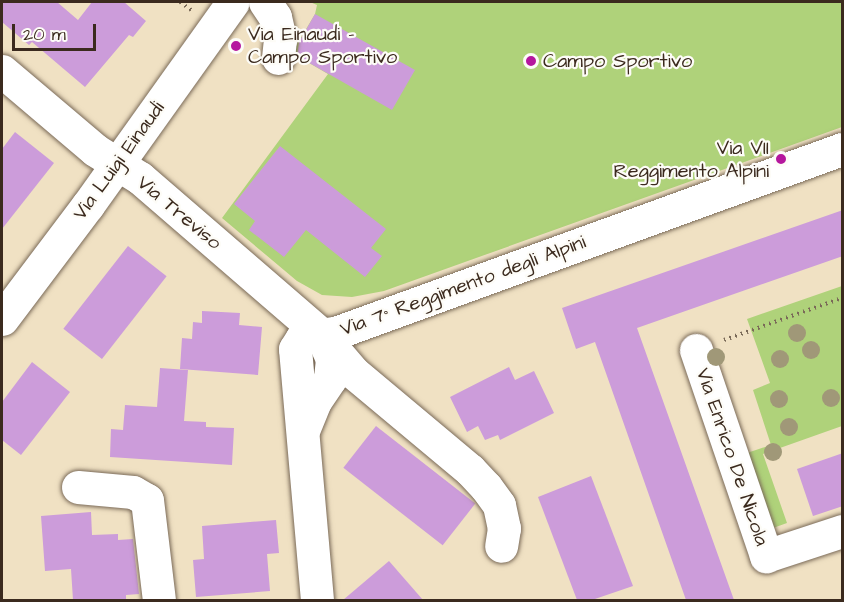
<!DOCTYPE html>
<html>
<head>
<meta charset="utf-8">
<style>
	body { margin:0 }
	#map { position:relative; width:844px; height:602px; overflow:hidden; background:#f0e1c3; font-family:"Architects Daughter",sans-serif }
	div>[style] { position:absolute }
	[style*='--x'] { left:calc(var(--x)*1px); top:calc(var(--y)*1px); width:calc(var(--w)*1px); rotate:calc(var(--a)*1deg) }
	.green>* { inset:0; background:#afd27a }
	.building>* { inset:0; background:#cc9cda; transform-origin:0 0 }
	.path>* { height:4px; margin-top:-2px; transform-origin:0; background:repeating-linear-gradient(90deg,#7a6a58 0 1.5px,transparent 0 6px) }
	.roads { filter:drop-shadow(0 0 2px #7a6a58) drop-shadow(0 0 2px #7a6a58) }
	.minor>* { height:33px; margin:-16.5px; padding:0 16.5px; transform-origin:16.5px; border-radius:16.5px; background:#fff }
	.trees>* { width:18px; height:18px; margin:-9px; border-radius:50%; background:#a09878 }
	.dots>* { width:16px; height:16px; translate:-50% -50%; box-sizing:border-box; border:3px solid #fdfcf7; border-radius:50% }
	span { translate:-50% -50%; white-space:nowrap; text-align:center; line-height:1.15; -webkit-text-stroke:4.5px #fdfcf7; paint-order:stroke }
	.poi-label { font-size:20px; color:#3b2a1e }
	.left { translate:0 -50%; text-align:left }
	.right { translate:-100% -50%; text-align:right }
	.street-label { font-size:20px; color:#3b2a1e }
	.frame { position:absolute; inset:0; border:3px solid #3b2a1e; pointer-events:none }
	.scale { position:absolute; left:12px; top:24px; width:84px; height:27px; box-sizing:border-box; border:3px solid #3b2a1e; border-top:0; padding-left:8px; font-size:18px; line-height:21px; white-space:nowrap; color:#3b2a1e; -webkit-text-stroke:4px #fdfcf7; paint-order:stroke }
</style>
</head>
<body>
<div id="map">
	<div class="green">
		<i style="clip-path:polygon(310px 2px,842px 2px,842px 127px,384px 291px,352px 297px,322px 295px,297px 281px,222px 218px,328px 74px,292px 53px,315px 14px,317px 5px)"></i>
		<i style="clip-path:polygon(842px 286px,842px 426px,763px 454px,787px 523px,773px 528px,747px 453px,771px 445px,753px 390px,770px 383px,747px 319px)"></i>
	</div>
	<div class="building">
		<i style="clip-path:polygon(2px 2px,57px 2px,78px 20px,92px 2px,124px 2px,146px 21px,133px 37px,129px 35px,85px 87px,32px 42px,29px 45px,2px 22px)"></i>
		<i style="clip-path:polygon(315px 14px,415px 70px,392px 110px,297px 56px,299px 42px)"></i>
		<i style="clip-path:polygon(15px 132px,54px 163px,2px 229px,2px 149px)"></i>
		<i style="clip-path:polygon(280px 146px,386px 229px,371px 248px,382px 256px,365px 277px,306px 230px,284px 257px,249px 230px,255px 221px,234px 204px)"></i>
		<i style="clip-path:polygon(843px 210px,843px 256px,637px 328px,734px 600px,686px 600px,595px 342px,576px 349px,562px 308px)"></i>
		<i style="left:128px;top:246px;width:49px;height:105px;rotate:38deg"></i>
		<i style="clip-path:polygon(202px 311px,240px 313px,239px 325px,262px 327px,258px 375px,180px 369px,182px 338px,192px 339px,193px 322px,202px 323px)"></i>
		<i style="clip-path:polygon(32px 362px,70px 392px,21px 455px,2px 440px,2px 402px)"></i>
		<i style="clip-path:polygon(509px 367px,515px 380px,534px 371px,554px 413px,500px 440px,498px 435px,485px 440px,478px 426px,467px 432px,450px 397px)"></i>
		<i style="clip-path:polygon(160px 368px,188px 370px,184px 421px,206px 422px,206px 427px,234px 428px,232px 465px,110px 457px,111px 429px,123px 430px,125px 405px,157px 407px)"></i>
		<i style="left:376px;top:426px;width:126px;height:53px;rotate:38deg"></i>
		<i style="clip-path:polygon(843px 453px,843px 506px,813px 516px,797px 469px)"></i>
		<i style="clip-path:polygon(591px 476px,633px 586px,592px 600px,577px 600px,538px 497px)"></i>
		<i style="clip-path:polygon(91px 512px,92px 535px,118px 534px,118px 540px,133px 539px,139px 594px,126px 595px,126px 600px,73px 600px,71px 569px,45px 571px,41px 516px)"></i>
		<i style="clip-path:polygon(276px 520px,279px 553px,267px 554px,270px 591px,196px 597px,193px 560px,204px 559px,202px 526px)"></i>
		<i style="clip-path:polygon(389px 561px,423px 600px,343px 600px)"></i>
	</div>
	<div class="path">
		<i style="--x:180;--y:2;--w:14;--a:36"></i>
		<i style="--x:724;--y:340;--w:125;--a:-19.6"></i>
	</div>
	<div class="roads">
		<div class="minor">
			<i style="--x:265;--y:2;--w:18;--a:56"></i>
			<i style="--x:275;--y:17;--w:23;--a:77"></i>
			<i style="--x:280;--y:39;--w:19;--a:96"></i>
			<i style="--x:2;--y:71;--w:122;--a:40.3"></i>
			<i style="--x:95;--y:150;--w:53;--a:31.9"></i>
			<i style="--x:140;--y:178;--w:239;--a:40.8"></i>
			<i style="--x:321;--y:334;--w:27;--a:66"></i>
			<i style="--x:332;--y:359;--w:20;--a:96"></i>
			<i style="--x:330;--y:379;--w:27;--a:124"></i>
			<i style="--x:315;--y:401;--w:32;--a:112"></i>
			<i style="--x:2;--y:319;--w:143;--a:-53"></i>
			<i style="--x:88;--y:205;--w:249;--a:-54.5"></i>
			<i style="--x:324;--y:338;--w:46;--a:49.4"></i>
			<i style="--x:354;--y:373;--w:151;--a:39.9"></i>
			<i style="--x:470;--y:470;--w:23;--a:47"></i>
			<i style="--x:486;--y:487;--w:22;--a:54"></i>
			<i style="--x:499;--y:505;--w:24;--a:78"></i>
			<i style="--x:504;--y:528;--w:18;--a:99"></i>
			<i style="--x:696;--y:350;--w:218;--a:71.2"></i>
			<i style="--x:766;--y:556;--w:80;--a:-18.2"></i>
			<i style="--x:78;--y:487;--w:55;--a:5.2"></i>
			<i style="--x:133;--y:492;--w:16;--a:30"></i>
			<i style="--x:147;--y:500;--w:101;--a:83.2"></i>
			<i style="--x:317;--y:600;--w:252;--a:-95"></i>
			<i style="--x:295;--y:349;--w:13;--a:-58"></i>
			<i style="--x:302;--y:338;--w:36;--a:-9"></i>
			<i style="--x:338;--y:332;--w:536;--a:-19.96"></i>
		</div>
	</div>
	<div class="trees">
		<i style="left:797px;top:333px"></i>
		<i style="left:811px;top:350px"></i>
		<i style="left:716px;top:357px"></i>
		<i style="left:780px;top:359px"></i>
		<i style="left:831px;top:398px"></i>
		<i style="left:779px;top:399px"></i>
		<i style="left:789px;top:427px"></i>
		<i style="left:773px;top:452px"></i>
	</div>
	<div class="dots">
		<i style="left:236px;top:46px;background:#b5179e"></i>
		<i style="left:531px;top:61px;background:#b5179e"></i>
		<i style="left:781px;top:159px;background:#b5179e"></i>
	</div>
	<div class="poi-label">
		<span class="left" style="left:248px;top:46px">Via Einaudi -<br>Campo Sportivo</span>
		<span class="left" style="left:543px;top:61px">Campo Sportivo</span>
		<span class="right" style="left:769px;top:160px">Via VII<br>Reggimento Alpini</span>
	</div>
	<div class="street-label">
		<span style="left:119px;top:161px;rotate:-54deg">Via Luigi Einaudi</span>
		<span style="left:179px;top:213px;rotate:40deg">Via Treviso</span>
		<span style="left:463px;top:286px;rotate:-20deg">Via 7° Reggimento degli Alpini</span>
		<span style="left:732px;top:457px;rotate:71deg">Via Enrico De Nicola</span>
	</div>
	<div class="frame"></div>
	<div class="scale">20 m</div>
</div>
</body>
</html>
